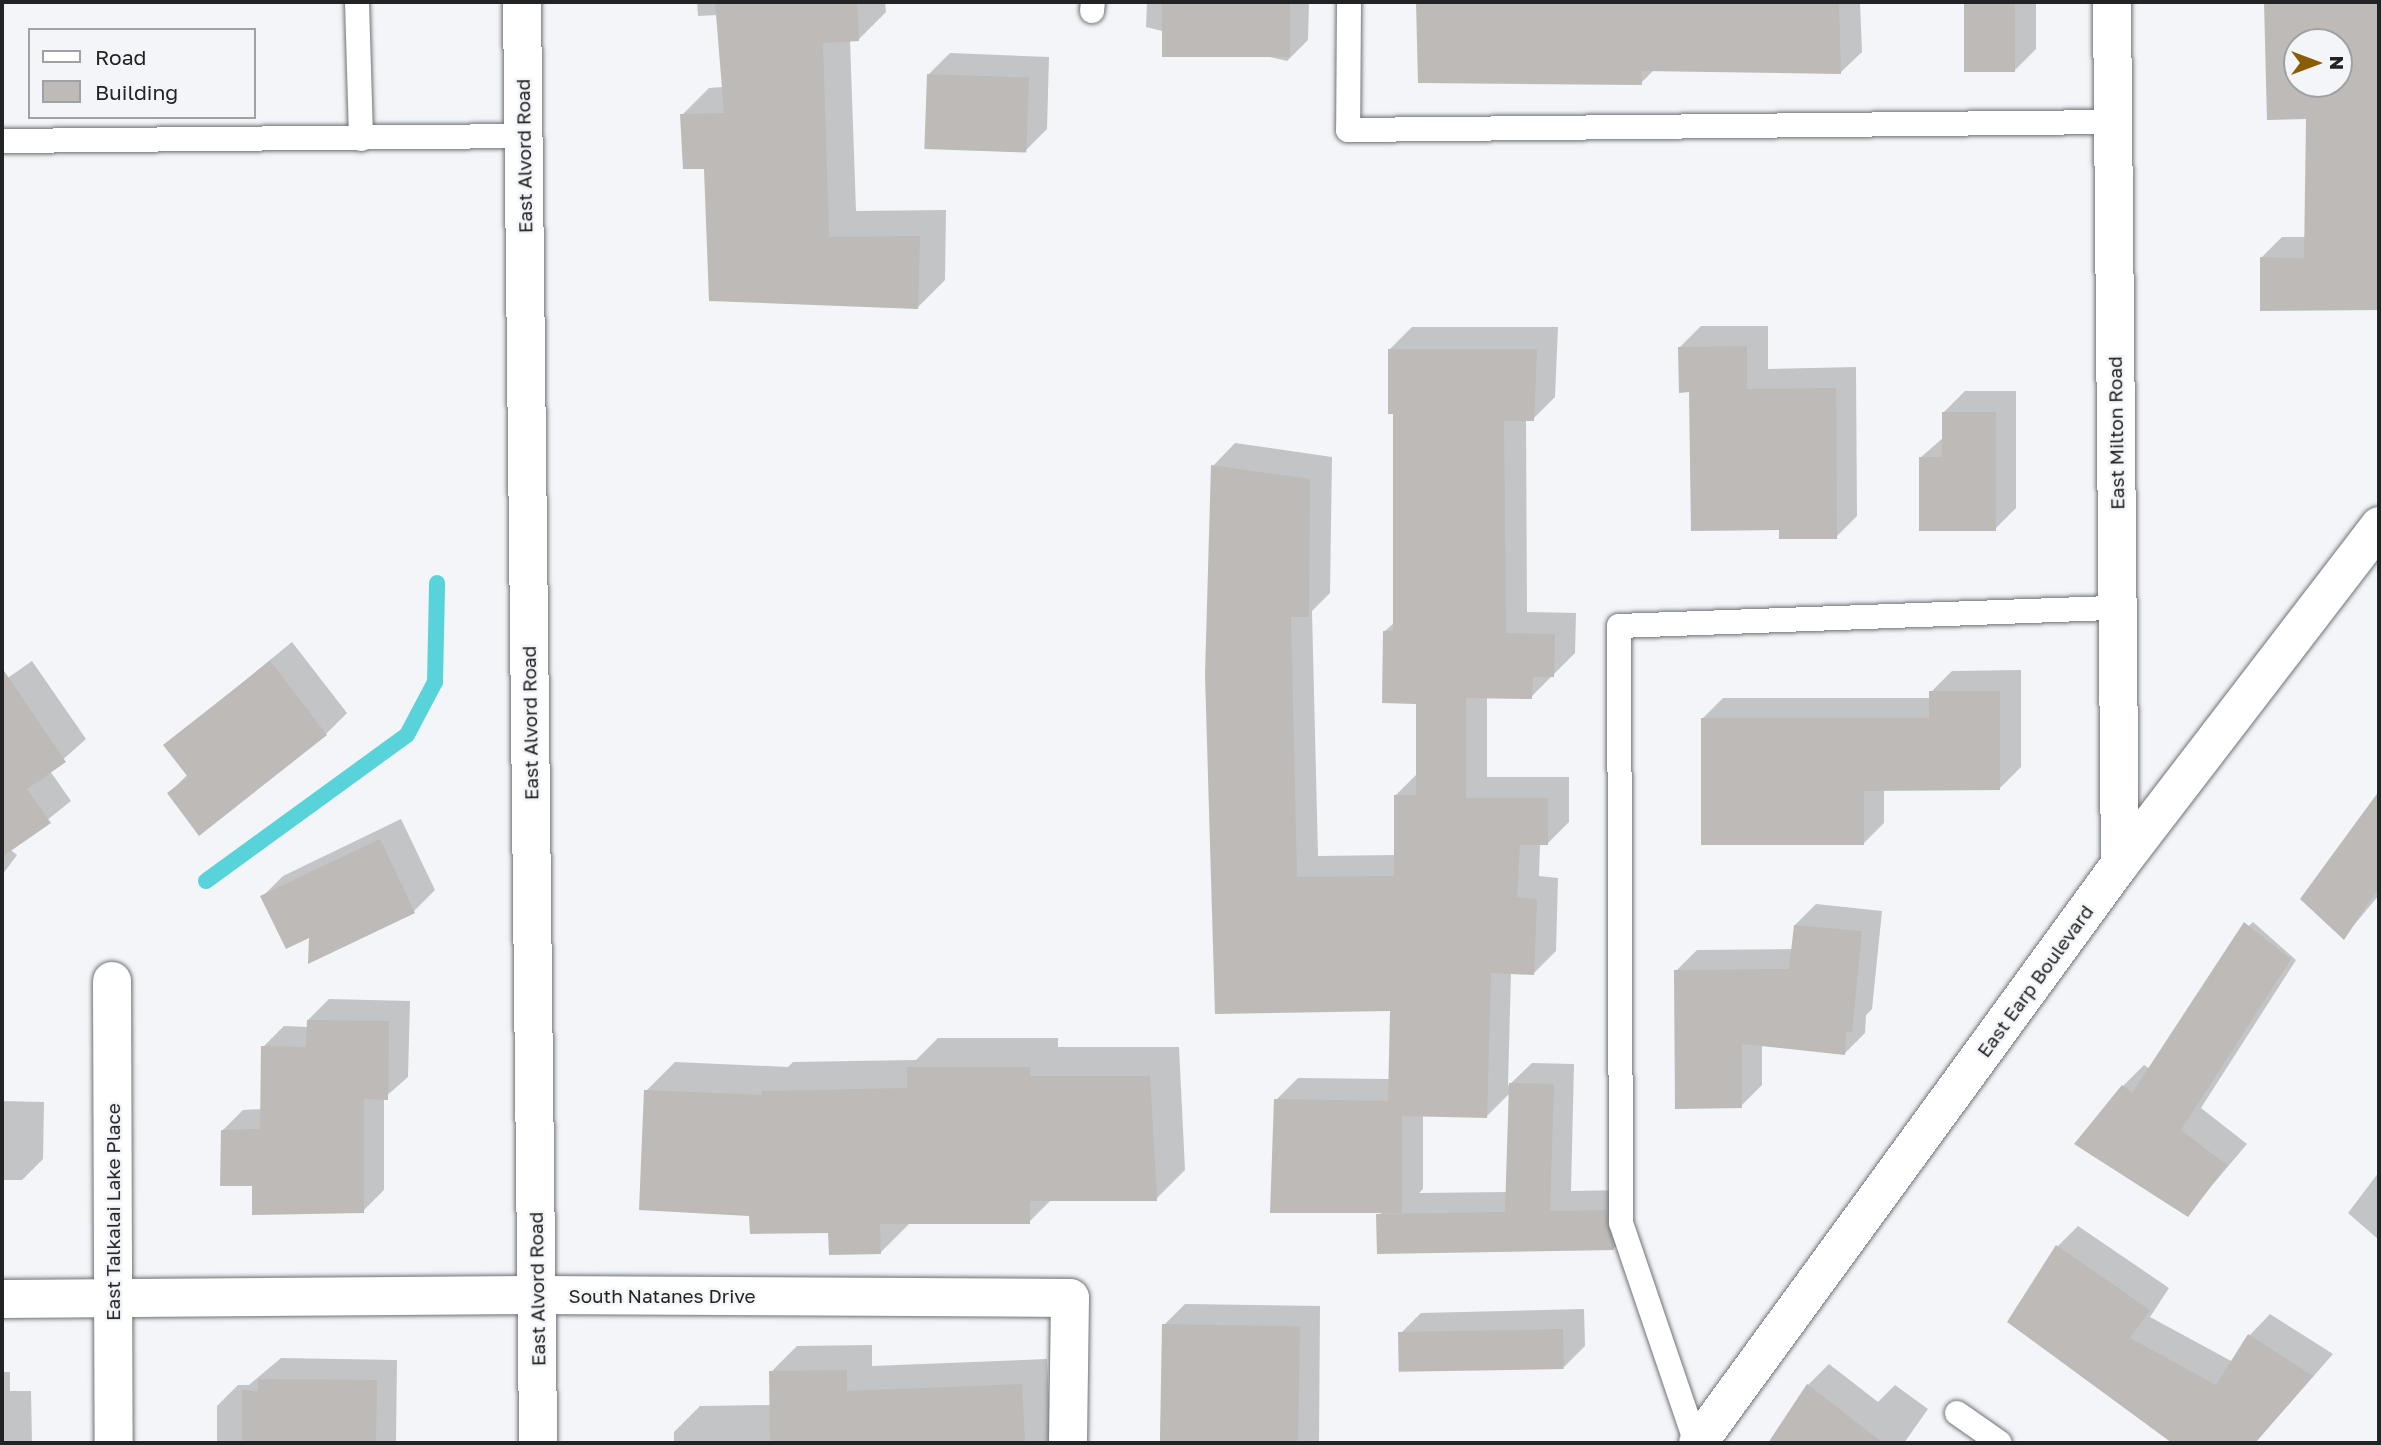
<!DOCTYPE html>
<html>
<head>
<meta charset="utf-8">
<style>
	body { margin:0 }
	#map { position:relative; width:2381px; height:1445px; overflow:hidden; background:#f3f5f8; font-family:"Golos Text",sans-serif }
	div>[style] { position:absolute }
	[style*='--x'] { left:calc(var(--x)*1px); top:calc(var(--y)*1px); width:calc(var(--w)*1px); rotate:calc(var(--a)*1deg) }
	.shadow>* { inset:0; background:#0003 }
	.stream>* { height:16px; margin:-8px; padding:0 8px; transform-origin:8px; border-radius:8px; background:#58d3da }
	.building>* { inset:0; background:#bdbab8; transform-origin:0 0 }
	.roads { filter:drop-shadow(0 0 2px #707275) drop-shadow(0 0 2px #707275) }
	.lane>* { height:24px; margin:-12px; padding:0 12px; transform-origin:12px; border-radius:12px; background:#fff }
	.street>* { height:38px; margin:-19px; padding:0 19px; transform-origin:19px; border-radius:19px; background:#fff }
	span { translate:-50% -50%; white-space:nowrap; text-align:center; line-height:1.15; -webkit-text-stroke:5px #f3f5f8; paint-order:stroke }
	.street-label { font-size:19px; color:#222324 }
	.frame { position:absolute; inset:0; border:4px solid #222324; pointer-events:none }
	.legend { position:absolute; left:28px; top:28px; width:228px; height:91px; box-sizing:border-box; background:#f3f5f8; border:2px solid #9fa1a3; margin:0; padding:9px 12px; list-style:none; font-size:21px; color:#222324 }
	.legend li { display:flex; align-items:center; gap:14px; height:35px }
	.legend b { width:35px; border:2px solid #9fa1a3 }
	.north { position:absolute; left:2283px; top:28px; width:70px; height:70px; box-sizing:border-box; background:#f3f5f8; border:2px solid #9fa1a3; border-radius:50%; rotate:90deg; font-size:19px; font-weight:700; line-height:28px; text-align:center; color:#222324 }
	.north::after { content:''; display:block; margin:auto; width:24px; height:32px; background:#8b5d03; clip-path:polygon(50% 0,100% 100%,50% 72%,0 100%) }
</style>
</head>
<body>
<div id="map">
	<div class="shadow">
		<i style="clip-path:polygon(697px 2px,885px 2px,886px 12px,859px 39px,850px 40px,856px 211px,946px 210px,945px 280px,918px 307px,705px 167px,682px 115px,709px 88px,723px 87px,718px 15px,698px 16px)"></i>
		<i style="clip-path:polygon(1147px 2px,1309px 2px,1308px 40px,1287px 61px,1146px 27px)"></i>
		<i style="clip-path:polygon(1417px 2px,1860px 2px,1862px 52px,1840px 73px,1654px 70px,1641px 83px,1419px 82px)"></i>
		<i style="clip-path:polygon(1966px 2px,2036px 2px,2036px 49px,2015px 70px,1966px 70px)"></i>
		<i style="clip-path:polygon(evenodd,2266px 2px,2379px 2px,2379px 308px,2262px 310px,2261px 258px,2282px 237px,2306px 237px,2308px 117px,2269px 118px,2266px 2px,2297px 42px,2339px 42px,2339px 84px,2297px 84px,2297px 42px)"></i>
		<i style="clip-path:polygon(950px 53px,1049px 57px,1047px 129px,1026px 150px,929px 74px)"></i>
		<i style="clip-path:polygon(1701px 326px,1768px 326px,1768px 369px,1856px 367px,1857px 516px,1836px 537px,1780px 528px,1691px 390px,1680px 347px)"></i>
		<i style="clip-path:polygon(evenodd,1412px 327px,1558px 327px,1555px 397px,1533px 419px,1526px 419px,1527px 612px,1576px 613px,1575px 653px,1531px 697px,1487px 696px,1487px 777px,1569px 777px,1569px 822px,1547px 844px,1540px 844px,1539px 876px,1558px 878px,1556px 951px,1534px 973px,1511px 972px,1508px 1086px,1532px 1063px,1574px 1064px,1571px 1191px,1627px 1190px,1635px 1227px,1614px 1248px,1379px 1252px,1381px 1212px,1276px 1100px,1298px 1078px,1390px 1079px,1392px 1009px,1217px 1013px,1213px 466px,1235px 443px,1332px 457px,1330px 593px,1312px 611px,1318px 856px,1396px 855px,1396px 795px,1418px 773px,1418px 702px,1385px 631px,1395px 622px,1395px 412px,1389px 350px,1412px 327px,1511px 1092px,1508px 1192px,1419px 1193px,1423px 1189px,1423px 1115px,1486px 1117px,1511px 1092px)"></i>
		<i style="clip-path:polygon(1965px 391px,2016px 391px,2016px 508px,1995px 529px,1920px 458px,1944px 437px,1944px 412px)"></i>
		<i style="clip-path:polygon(292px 642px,347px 713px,326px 734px,169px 793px,188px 774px,166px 745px)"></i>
		<i style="clip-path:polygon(32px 661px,86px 739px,50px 771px,71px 801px,12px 848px,2px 834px,2px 682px)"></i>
		<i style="clip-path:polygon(2021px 670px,2021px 767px,2000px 788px,1884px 789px,1884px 823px,1863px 844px,1702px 719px,1723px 698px,1931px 698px,1931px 692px,1952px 671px)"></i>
		<i style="clip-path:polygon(2379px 795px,2379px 895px,2344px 937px,2376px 798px)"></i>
		<i style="clip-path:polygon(401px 819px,435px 890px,414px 911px,311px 935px,262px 897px,283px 876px)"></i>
		<i style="clip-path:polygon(2px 843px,17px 855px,2px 875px)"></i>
		<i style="clip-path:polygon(1816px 904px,1882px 911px,1872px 1009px,1866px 1015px,1865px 1033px,1844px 1054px,1762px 1045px,1762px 1085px,1741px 1106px,1676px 971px,1697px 950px,1793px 949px,1795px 925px)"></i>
		<i style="clip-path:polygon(2253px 922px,2296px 960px,2201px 1108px,2247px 1144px,2187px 1215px,2123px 1086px,2144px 1065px,2150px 1069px,2232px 942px)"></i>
		<i style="clip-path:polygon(329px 999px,410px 1001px,408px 1077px,384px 1098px,384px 1190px,363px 1211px,254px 1185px,222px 1131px,243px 1110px,262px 1109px,263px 1047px,284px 1026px,308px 1027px,308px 1020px)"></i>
		<i style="clip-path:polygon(938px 1038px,1058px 1038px,1058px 1047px,1179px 1047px,1185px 1170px,1156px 1199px,1052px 1199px,1029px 1222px,909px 1224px,880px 1253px,830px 1231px,751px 1215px,646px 1091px,675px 1062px,788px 1067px,793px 1062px,916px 1060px)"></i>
		<i style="clip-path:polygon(2px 1101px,44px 1102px,43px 1159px,22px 1180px,2px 1180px)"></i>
		<i style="clip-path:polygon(2379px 1172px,2379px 1240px,2348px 1213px)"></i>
		<i style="clip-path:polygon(2078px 1226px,2169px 1288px,2150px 1317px,2233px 1362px,2250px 1335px,2270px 1314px,2333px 1354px,2255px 1443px,2177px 1443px,2010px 1321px,2057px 1247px)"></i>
		<i style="clip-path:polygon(1185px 1304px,1320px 1306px,1319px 1443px,1160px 1443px,1164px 1325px)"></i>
		<i style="clip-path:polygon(1584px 1309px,1585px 1346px,1564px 1367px,1400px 1334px,1421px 1313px)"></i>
		<i style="clip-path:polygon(872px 1345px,872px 1366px,1047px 1359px,1051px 1443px,674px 1443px,674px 1432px,700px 1406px,771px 1405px,771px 1372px,797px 1346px)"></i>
		<i style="clip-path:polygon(281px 1358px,397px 1360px,396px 1441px,217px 1443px,217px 1406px,238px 1385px,249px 1385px)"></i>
		<i style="clip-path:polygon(1829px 1364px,1878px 1402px,1895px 1385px,1928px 1409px,1904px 1443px,1770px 1443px,1808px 1385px)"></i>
		<i style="clip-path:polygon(2px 1372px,10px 1372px,10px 1391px,31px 1391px,32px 1443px,2px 1443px)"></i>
	</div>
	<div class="stream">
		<i style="--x:206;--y:881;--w:248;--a:-36"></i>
		<i style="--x:407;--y:735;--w:60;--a:-62.2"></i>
		<i style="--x:435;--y:682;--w:99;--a:-88.8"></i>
	</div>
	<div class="building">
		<i style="clip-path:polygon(715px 2px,857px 2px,859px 41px,823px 43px,829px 237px,920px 236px,918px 309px,709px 301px,704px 169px,683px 169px,680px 114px,724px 113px)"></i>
		<i style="left:1162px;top:2px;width:128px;height:55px"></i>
		<i style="clip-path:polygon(1416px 2px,1839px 2px,1841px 74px,1641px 71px,1642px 85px,1418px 83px)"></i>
		<i style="left:1964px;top:2px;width:51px;height:70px"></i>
		<i style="clip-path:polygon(evenodd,2264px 2px,2379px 2px,2379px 310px,2260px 311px,2260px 257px,2304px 258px,2306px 119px,2267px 120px,2264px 2px,2297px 42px,2339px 42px,2339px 84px,2297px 84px,2297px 42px)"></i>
		<i style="left:927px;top:74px;width:102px;height:75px;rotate:2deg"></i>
		<i style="clip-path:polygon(1747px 346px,1747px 389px,1836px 388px,1837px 539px,1779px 539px,1779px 530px,1691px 531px,1689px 392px,1679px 393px,1678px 347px)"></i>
		<i style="clip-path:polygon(1388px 349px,1537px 349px,1534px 421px,1504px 421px,1506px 633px,1555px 634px,1554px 677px,1533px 677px,1532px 699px,1466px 698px,1466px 798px,1548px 798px,1548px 845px,1520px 845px,1517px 897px,1537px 899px,1534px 975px,1491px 973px,1487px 1118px,1402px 1116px,1402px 1213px,1270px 1213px,1274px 1099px,1388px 1101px,1390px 1011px,1215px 1014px,1205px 675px,1211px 465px,1310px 479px,1309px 617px,1291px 617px,1297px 877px,1394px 876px,1394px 795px,1416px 795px,1416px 704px,1382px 703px,1383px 631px,1393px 631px,1393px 414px,1388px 414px)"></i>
		<i style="clip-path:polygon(1942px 412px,1996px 412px,1996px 531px,1919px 531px,1919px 457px,1942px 457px)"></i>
		<i style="clip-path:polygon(270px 661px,327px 735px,199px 836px,167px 793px,188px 777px,163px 745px)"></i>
		<i style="clip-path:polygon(2px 668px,66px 762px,27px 789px,51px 823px,2px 857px)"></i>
		<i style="clip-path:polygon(1929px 691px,2000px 691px,2000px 790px,1864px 791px,1864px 845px,1701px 845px,1701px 718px,1929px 718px)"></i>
		<i style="clip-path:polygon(2379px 791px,2379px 887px,2344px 940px,2300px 899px)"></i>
		<i style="clip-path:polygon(380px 839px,415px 913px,308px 964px,309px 938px,286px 949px,260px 896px)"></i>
		<i style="clip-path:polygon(2244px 922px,2291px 959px,2181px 1130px,2227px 1165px,2188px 1217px,2074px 1144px,2122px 1085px,2132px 1093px)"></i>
		<i style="clip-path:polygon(1794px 925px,1862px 931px,1852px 1032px,1846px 1032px,1845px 1055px,1742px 1044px,1742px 1108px,1675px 1109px,1674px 970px,1789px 969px)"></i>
		<i style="clip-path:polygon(307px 1020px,389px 1021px,388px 1100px,364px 1099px,364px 1213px,252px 1215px,252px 1186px,220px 1186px,221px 1130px,260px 1129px,261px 1046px,306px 1047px)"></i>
		<i style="clip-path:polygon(907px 1067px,1030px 1067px,1030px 1076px,1150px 1076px,1157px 1201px,1030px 1201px,1030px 1224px,880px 1224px,881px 1254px,829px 1255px,828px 1233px,750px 1234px,749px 1216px,639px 1210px,644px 1090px,762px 1095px,762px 1091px,907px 1088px)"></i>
		<i style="clip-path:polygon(1509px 1083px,1554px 1084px,1550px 1211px,1606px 1210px,1614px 1250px,1377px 1254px,1376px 1214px,1505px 1212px)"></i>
		<i style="clip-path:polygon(2056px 1245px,2150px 1310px,2130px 1338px,2216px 1385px,2248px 1334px,2313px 1376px,2255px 1443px,2172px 1443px,2007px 1322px)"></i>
		<i style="left:1162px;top:1324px;width:138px;height:119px;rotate:1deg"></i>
		<i style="left:1563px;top:1329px;width:40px;height:165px;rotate:89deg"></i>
		<i style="clip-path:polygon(847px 1370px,847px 1391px,1022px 1384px,1025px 1443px,770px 1443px,769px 1371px)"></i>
		<i style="clip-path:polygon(258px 1379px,377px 1380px,376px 1443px,242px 1443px,242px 1390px,258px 1391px)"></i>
		<i style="clip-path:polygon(1807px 1384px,1883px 1443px,1768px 1443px)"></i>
	</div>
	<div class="roads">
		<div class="lane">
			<i style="--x:357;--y:2;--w:137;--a:88.3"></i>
			<i style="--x:1349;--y:2;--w:128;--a:90.4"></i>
			<i style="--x:1348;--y:130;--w:765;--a:-0.6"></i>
			<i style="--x:1092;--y:11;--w:9;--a:-84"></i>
			<i style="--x:2;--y:141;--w:522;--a:-0.55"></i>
			<i style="--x:1957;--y:1413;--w:52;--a:34.9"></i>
			<i style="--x:1696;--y:1443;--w:232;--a:-108.8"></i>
			<i style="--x:1621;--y:1223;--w:597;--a:-90.19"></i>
			<i style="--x:1619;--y:626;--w:498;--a:-2.1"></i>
		</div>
		<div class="street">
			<i style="--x:522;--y:2;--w:1441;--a:89.36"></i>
			<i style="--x:2112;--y:2;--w:862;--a:89.47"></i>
			<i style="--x:112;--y:981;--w:462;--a:89.8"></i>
			<i style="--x:2;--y:1299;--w:535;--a:-0.43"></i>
			<i style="--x:537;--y:1295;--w:533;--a:0.32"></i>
			<i style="--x:1070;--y:1298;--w:145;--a:90.8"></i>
			<i style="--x:1698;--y:1443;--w:716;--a:-53.91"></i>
			<i style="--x:2120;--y:864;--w:426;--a:-52.5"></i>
		</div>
	</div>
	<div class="street-label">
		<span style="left:524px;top:156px;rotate:-91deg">East Alvord Road</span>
		<span style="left:2116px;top:433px;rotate:-91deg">East Milton Road</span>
		<span style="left:530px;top:723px;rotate:-91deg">East Alvord Road</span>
		<span style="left:2035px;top:981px;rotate:-54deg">East Earp Boulevard</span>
		<span style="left:113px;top:1212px;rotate:-90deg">East Talkalai Lake Place</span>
		<span style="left:537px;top:1289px;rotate:-91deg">East Alvord Road</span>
		<span style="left:662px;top:1296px">South Natanes Drive</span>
	</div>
	<div class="frame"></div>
	<ul class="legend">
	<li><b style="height:9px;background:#fff"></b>Road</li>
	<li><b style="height:19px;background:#bdbab8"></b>Building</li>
	</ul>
	<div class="north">N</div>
</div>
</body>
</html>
